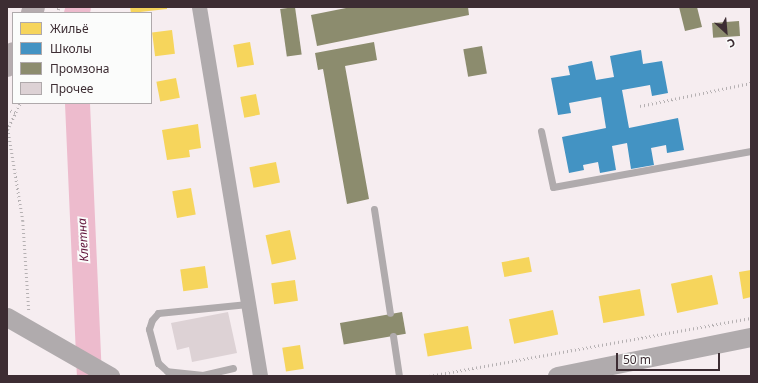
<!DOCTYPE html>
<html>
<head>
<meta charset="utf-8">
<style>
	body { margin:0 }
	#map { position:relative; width:758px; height:383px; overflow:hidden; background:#f6edf0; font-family:"Noto Sans",sans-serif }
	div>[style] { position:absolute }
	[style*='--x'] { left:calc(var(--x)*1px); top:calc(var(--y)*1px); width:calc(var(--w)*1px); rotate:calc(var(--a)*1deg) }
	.homes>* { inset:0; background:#f6d55c; transform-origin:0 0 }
	.schools>* { inset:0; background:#4393c3 }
	.industry>* { inset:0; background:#8c8c6e; transform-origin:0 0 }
	.river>* { height:25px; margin:-12.5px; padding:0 12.5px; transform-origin:12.5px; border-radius:12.5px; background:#edbbcd }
	.building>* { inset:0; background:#ddd2d5 }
	.path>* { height:2.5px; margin-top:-1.25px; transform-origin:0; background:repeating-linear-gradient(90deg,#b6b1b3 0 1px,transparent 0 4px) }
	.service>* { height:7px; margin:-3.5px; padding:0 3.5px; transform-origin:3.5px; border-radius:3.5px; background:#b0abad }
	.minor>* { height:15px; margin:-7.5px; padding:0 7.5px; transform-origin:7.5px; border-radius:7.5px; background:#b0abad }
	.tertiary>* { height:19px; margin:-9.5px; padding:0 9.5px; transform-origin:9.5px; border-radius:9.5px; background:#b0abad }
	.primary>* { height:22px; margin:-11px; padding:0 11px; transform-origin:11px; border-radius:11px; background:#b5acaf }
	span { translate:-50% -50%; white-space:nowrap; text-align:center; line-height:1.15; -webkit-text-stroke:4px #fbfcfb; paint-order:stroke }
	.water-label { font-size:12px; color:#601339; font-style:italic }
	.frame { position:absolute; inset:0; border:8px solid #3d2d33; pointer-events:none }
	.legend { position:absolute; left:12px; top:12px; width:140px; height:92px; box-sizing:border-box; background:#fbfcfb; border:1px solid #afa9ab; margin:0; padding:5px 7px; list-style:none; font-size:12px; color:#3d2d33 }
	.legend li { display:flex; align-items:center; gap:8px; height:20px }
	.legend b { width:20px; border:1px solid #afa9ab }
	.north { position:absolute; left:706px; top:12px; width:40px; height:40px; -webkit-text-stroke:3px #fbfcfb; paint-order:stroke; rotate:154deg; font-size:11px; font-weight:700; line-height:16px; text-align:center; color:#3d2d33 }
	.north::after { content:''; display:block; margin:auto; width:14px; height:18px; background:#3d2d33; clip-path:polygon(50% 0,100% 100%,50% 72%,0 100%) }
	.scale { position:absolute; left:616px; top:353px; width:104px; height:18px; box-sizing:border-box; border:2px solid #3d2d33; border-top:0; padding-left:5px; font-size:12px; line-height:14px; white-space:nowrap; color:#3d2d33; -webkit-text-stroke:3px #fbfcfb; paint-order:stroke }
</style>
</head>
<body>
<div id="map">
	<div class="homes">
		<i style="clip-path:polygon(130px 7px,167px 7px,167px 9px,131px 13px)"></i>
		<i style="left:172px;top:30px;width:24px;height:20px;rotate:83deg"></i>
		<i style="left:250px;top:42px;width:23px;height:17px;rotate:80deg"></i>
		<i style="left:176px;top:78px;width:20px;height:20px;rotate:79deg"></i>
		<i style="left:256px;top:94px;width:21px;height:16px;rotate:79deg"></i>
		<i style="clip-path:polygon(198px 124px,201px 148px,189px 150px,190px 157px,167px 160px,162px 130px)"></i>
		<i style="left:276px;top:162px;width:21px;height:27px;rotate:79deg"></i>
		<i style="left:191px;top:188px;width:27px;height:19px;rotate:80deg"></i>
		<i style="left:290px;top:230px;width:30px;height:25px;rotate:78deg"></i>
		<i style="left:529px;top:257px;width:15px;height:28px;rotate:79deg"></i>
		<i style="left:205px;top:266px;width:22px;height:25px;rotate:82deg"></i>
		<i style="clip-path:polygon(751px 270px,751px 297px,743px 299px,739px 272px)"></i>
		<i style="left:712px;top:275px;width:30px;height:42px;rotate:78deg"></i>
		<i style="left:295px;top:280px;width:21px;height:24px;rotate:82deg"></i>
		<i style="left:640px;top:289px;width:27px;height:42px;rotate:80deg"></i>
		<i style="left:553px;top:310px;width:25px;height:45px;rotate:78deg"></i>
		<i style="left:468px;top:326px;width:23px;height:45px;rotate:80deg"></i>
		<i style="left:300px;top:345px;width:24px;height:18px;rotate:81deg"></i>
	</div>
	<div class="schools">
		<i style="clip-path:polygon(641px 50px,643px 64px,662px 61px,668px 93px,652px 96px,650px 85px,622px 90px,629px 128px,678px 118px,684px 150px,667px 153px,666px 145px,651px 148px,654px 165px,631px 169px,627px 143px,612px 146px,616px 170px,600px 173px,598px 162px,583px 165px,584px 170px,569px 173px,562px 137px,606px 128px,601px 97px,569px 103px,571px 113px,558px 115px,551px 78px,570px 75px,568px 66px,592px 61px,596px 80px,614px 77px,610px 56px)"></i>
	</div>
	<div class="industry">
		<i style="left:295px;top:7px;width:48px;height:15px;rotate:82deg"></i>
		<i style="clip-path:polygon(351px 7px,468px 7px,469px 15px,317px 46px,311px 15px)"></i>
		<i style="clip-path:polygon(679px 7px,697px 7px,702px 27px,685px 31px)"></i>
		<i style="left:739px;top:21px;width:15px;height:27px;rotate:86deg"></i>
		<i style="clip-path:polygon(374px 42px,377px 60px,345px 66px,369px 199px,347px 204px,323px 69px,318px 70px,315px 53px)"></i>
		<i style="left:482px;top:46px;width:28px;height:19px;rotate:80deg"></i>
		<i style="left:402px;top:312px;width:22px;height:63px;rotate:80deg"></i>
	</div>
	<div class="river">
		<i style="--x:76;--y:13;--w:6;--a:-72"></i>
		<i style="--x:77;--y:103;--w:273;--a:87.5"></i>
	</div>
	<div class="building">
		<i style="clip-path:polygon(228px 312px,237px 353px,192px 362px,189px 347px,177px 350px,171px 323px)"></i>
	</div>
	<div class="path">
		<i style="--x:56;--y:13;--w:7;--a:-63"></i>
		<i style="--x:640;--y:106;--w:113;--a:-11.7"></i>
		<i style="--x:7;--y:109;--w:10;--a:24"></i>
		<i style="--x:8;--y:129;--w:93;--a:80.7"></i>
		<i style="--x:23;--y:221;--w:90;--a:86.2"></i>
		<i style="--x:7;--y:130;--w:30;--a:-64"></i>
		<i style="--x:429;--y:376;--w:327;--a:-10.2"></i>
	</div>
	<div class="service">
		<i style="--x:541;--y:131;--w:57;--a:77.9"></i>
		<i style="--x:553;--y:187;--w:201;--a:-10.3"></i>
		<i style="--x:374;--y:209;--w:105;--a:81.3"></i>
		<i style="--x:393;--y:336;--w:40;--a:81.5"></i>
		<i style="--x:233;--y:368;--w:31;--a:167"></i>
		<i style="--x:203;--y:375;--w:36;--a:-174"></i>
		<i style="--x:167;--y:371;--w:12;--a:-138"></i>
		<i style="--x:158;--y:363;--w:35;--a:-105"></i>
		<i style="--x:149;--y:329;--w:9;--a:-72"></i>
		<i style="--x:152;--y:320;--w:9;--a:-49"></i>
		<i style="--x:158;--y:313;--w:90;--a:-5.7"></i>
	</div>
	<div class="minor">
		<i style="--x:199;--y:7;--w:374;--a:80.6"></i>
	</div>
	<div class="tertiary">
		<i style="--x:7;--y:317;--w:119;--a:29.8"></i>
		<i style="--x:557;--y:376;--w:198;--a:-11.4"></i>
	</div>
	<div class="primary">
		<i style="--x:32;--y:13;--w:6;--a:-72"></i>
		<i style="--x:7;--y:66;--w:14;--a:-65"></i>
	</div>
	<div class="water-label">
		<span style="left:83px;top:240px;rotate:-93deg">Клетна</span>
	</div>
	<div class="frame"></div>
	<ul class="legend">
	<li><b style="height:11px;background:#f6d55c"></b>Жильё</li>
	<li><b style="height:11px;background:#4393c3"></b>Школы</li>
	<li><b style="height:11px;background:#8c8c6e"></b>Промзона</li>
	<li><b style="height:11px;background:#ddd2d5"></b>Прочее</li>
	</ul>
	<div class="north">С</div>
	<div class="scale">50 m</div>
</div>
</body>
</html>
